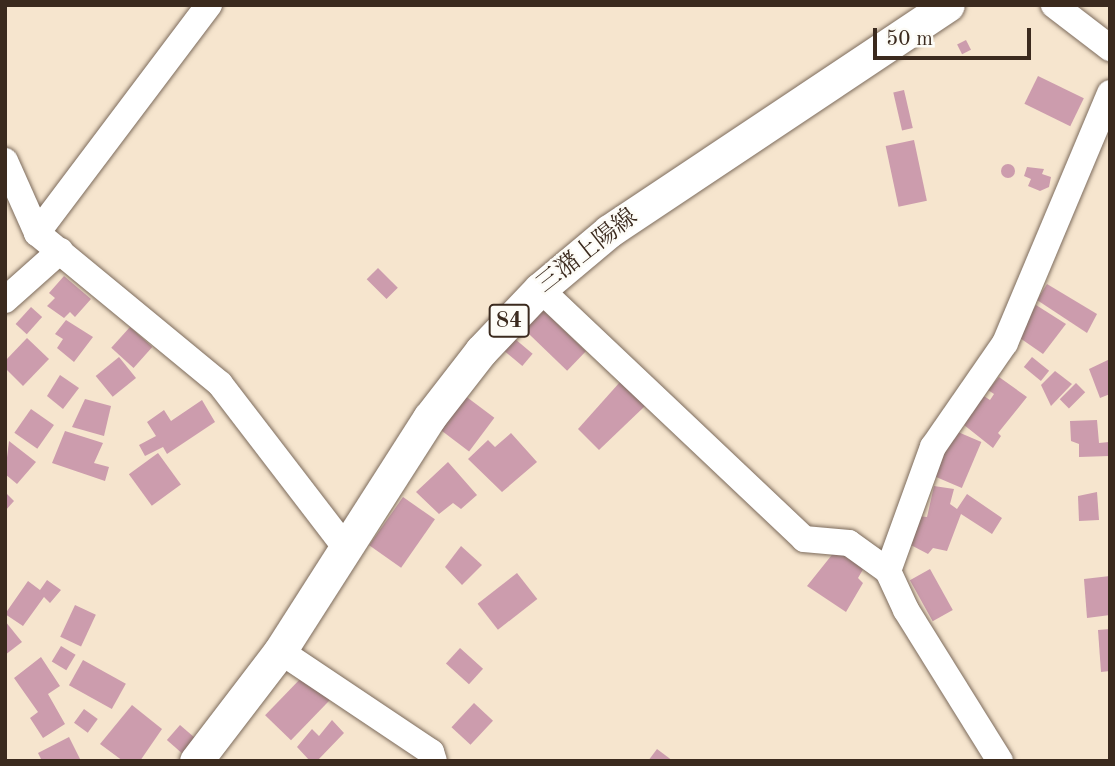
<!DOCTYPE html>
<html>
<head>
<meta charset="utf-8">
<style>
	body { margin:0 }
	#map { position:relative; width:1115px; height:766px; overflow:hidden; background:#f6e5ce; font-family:"Old Standard TT","Noto Serif JP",serif }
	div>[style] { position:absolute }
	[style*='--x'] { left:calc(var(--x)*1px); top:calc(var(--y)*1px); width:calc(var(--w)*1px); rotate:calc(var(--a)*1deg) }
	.building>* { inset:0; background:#cc9cad; transform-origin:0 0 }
	.round { border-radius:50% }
	.roads { filter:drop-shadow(0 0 2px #7c6b5c) drop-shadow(0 0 2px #7c6b5c) }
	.minor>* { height:26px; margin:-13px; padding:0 13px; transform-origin:13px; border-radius:13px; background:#fff }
	.major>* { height:33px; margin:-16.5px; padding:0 16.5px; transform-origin:16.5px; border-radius:16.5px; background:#fff }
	span { translate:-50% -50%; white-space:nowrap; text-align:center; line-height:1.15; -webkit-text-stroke:5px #fdfcf7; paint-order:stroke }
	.shield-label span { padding:2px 5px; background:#fdfcf7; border:2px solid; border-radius:5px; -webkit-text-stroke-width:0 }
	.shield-label { font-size:23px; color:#3b2a1e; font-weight:700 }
	.street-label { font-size:24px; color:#3b2a1e }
	.frame { position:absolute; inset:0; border:7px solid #3b2a1e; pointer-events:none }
	.scale { position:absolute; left:873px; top:28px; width:158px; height:32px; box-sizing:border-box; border:4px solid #3b2a1e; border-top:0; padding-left:9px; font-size:21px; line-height:24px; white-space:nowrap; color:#3b2a1e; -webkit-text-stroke:5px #fdfcf7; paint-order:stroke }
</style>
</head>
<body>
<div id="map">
	<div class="building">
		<i style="left:966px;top:40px;width:11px;height:10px;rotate:63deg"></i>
		<i style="left:1038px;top:76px;width:51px;height:31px;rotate:26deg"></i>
		<i style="left:904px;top:90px;width:39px;height:11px;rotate:77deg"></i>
		<i style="left:914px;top:140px;width:62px;height:29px;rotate:78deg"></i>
		<i class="round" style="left:1001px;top:164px;width:14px;height:14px"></i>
		<i style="clip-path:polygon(1027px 167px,1044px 169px,1042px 174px,1051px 177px,1049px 187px,1040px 191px,1028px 186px,1031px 179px,1024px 176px)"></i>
		<i style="left:378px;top:268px;width:28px;height:16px;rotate:45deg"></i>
		<i style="clip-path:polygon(64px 276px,91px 299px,75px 317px,70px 312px,64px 318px,47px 306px,55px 298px,49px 293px)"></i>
		<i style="clip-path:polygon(1047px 284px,1097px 314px,1087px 333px,1037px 300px)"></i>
		<i style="clip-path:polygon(1036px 305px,1066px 324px,1043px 354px,1017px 336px)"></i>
		<i style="left:31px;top:307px;width:15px;height:23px;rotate:42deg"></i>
		<i style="left:542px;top:309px;width:61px;height:27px;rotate:44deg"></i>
		<i style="clip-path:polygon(66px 320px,93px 337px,74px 362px,57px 348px,63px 339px,55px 334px)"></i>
		<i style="left:130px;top:327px;width:30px;height:28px;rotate:42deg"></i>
		<i style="clip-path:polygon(27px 338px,49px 359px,23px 386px,5px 368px,5px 361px)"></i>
		<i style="left:515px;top:339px;width:23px;height:16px;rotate:40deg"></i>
		<i style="left:119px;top:357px;width:27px;height:30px;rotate:51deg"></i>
		<i style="left:1032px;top:357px;width:22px;height:13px;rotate:39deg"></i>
		<i style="clip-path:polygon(1110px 359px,1110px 394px,1100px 398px,1089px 369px)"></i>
		<i style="clip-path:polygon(1055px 371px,1072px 384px,1051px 406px,1041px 385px)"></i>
		<i style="clip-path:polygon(60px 375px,79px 388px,63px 409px,47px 396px)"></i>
		<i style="clip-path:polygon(999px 377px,1027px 397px,998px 433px,1001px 436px,993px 448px,959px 421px,979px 393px,990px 400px,994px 394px,988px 390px)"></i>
		<i style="clip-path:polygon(620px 382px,645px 406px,599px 450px,578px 429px)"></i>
		<i style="left:1076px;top:383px;width:13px;height:23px;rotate:45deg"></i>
		<i style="left:464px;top:395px;width:38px;height:42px;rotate:37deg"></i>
		<i style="clip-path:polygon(85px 399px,111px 406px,104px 436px,72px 427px)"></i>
		<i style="clip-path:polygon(202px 400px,215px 422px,167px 454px,163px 447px,145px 456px,139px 445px,156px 436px,147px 422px,164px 410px,171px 421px)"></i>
		<i style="left:31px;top:409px;width:28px;height:29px;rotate:35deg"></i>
		<i style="clip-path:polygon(1097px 420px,1099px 443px,1109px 442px,1109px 456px,1079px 457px,1079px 444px,1071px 441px,1070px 421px)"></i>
		<i style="left:951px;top:429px;width:33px;height:50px;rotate:23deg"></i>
		<i style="clip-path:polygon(65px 431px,103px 443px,94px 463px,109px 467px,105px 481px,52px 463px)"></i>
		<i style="clip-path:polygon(511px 433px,537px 462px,502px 492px,468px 459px,488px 440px,495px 447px)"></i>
		<i style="clip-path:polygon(9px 441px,36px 462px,17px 484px,5px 474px)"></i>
		<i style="left:158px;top:453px;width:39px;height:36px;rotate:54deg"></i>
		<i style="clip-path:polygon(448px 462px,477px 495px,461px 509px,453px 503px,439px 514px,416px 492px)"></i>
		<i style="clip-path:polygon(934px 486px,954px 489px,950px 504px,957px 509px,967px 494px,1002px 518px,992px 534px,961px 514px,947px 551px,933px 548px,928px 554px,907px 543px,917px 516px,927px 517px)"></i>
		<i style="clip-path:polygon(5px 492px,14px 501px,5px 511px)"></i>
		<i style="clip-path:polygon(1097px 492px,1099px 520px,1079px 521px,1078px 496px)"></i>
		<i style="left:403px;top:497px;width:39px;height:59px;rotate:35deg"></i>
		<i style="clip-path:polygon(461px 546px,482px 565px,462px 585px,445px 567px)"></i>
		<i style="clip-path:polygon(835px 551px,865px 566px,858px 578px,863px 583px,846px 612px,807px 586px)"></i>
		<i style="left:930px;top:569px;width:47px;height:23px;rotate:61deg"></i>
		<i style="left:517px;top:573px;width:33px;height:50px;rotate:52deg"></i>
		<i style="clip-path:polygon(1110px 576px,1110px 615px,1087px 618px,1084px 579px)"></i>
		<i style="clip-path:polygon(47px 580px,61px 590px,50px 603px,44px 597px,23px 626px,5px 614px,28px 581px,40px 590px)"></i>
		<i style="left:75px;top:605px;width:23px;height:35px;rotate:25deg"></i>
		<i style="clip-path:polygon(5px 621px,22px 642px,5px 655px)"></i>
		<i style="clip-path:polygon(1110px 629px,1110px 671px,1101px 672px,1098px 630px)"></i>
		<i style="left:61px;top:646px;width:17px;height:18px;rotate:31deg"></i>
		<i style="left:460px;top:648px;width:31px;height:21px;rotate:42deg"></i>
		<i style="clip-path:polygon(41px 657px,60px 686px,48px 694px,65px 724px,43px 738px,30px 718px,38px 712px,14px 678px)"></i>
		<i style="left:83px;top:660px;width:49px;height:29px;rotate:29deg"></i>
		<i style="left:304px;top:675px;width:36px;height:56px;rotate:44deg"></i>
		<i style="left:474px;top:703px;width:26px;height:33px;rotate:43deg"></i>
		<i style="clip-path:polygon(132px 705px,162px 729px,140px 761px,123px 761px,100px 744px)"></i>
		<i style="left:84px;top:709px;width:17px;height:17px;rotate:36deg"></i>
		<i style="clip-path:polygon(332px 720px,344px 733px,317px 761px,310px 761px,297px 747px,312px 729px,319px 736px)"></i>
		<i style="left:180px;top:725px;width:20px;height:20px;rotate:41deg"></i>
		<i style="clip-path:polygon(69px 737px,81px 761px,42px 761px,38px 753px)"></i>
		<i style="clip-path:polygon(657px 749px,673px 761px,648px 761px)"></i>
	</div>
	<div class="roads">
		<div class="minor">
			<i style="--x:1054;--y:5;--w:71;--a:37.5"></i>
			<i style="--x:5;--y:161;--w:79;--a:66"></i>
			<i style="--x:37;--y:233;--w:237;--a:39.5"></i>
			<i style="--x:220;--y:384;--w:207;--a:52.5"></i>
			<i style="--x:37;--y:233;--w:286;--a:-53"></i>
			<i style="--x:540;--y:289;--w:364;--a:43.4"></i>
			<i style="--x:804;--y:539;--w:45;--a:5.1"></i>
			<i style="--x:849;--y:543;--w:48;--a:35.7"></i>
			<i style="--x:888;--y:571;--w:43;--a:65.2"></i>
			<i style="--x:906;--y:610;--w:178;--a:58.1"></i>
			<i style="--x:5;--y:300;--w:74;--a:-41.7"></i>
			<i style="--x:888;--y:571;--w:132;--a:-70.1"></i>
			<i style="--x:933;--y:447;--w:126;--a:-55.3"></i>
			<i style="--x:1005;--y:343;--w:271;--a:-67.2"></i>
			<i style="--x:280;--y:651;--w:182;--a:33.8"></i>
			<i style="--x:431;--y:752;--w:9;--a:72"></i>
		</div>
		<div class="major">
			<i style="--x:196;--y:761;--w:138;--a:-52.6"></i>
			<i style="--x:280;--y:651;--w:277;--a:-57.4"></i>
			<i style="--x:429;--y:418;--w:85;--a:-52.2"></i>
			<i style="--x:481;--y:351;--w:86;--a:-46.4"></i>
			<i style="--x:540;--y:289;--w:90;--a:-40"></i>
			<i style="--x:609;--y:231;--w:407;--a:-33.7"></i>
		</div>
	</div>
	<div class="shield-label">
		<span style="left:509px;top:321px">84</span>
	</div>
	<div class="street-label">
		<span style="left:588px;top:252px;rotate:-38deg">三潴上陽線</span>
	</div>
	<div class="frame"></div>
	<div class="scale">50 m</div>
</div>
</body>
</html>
